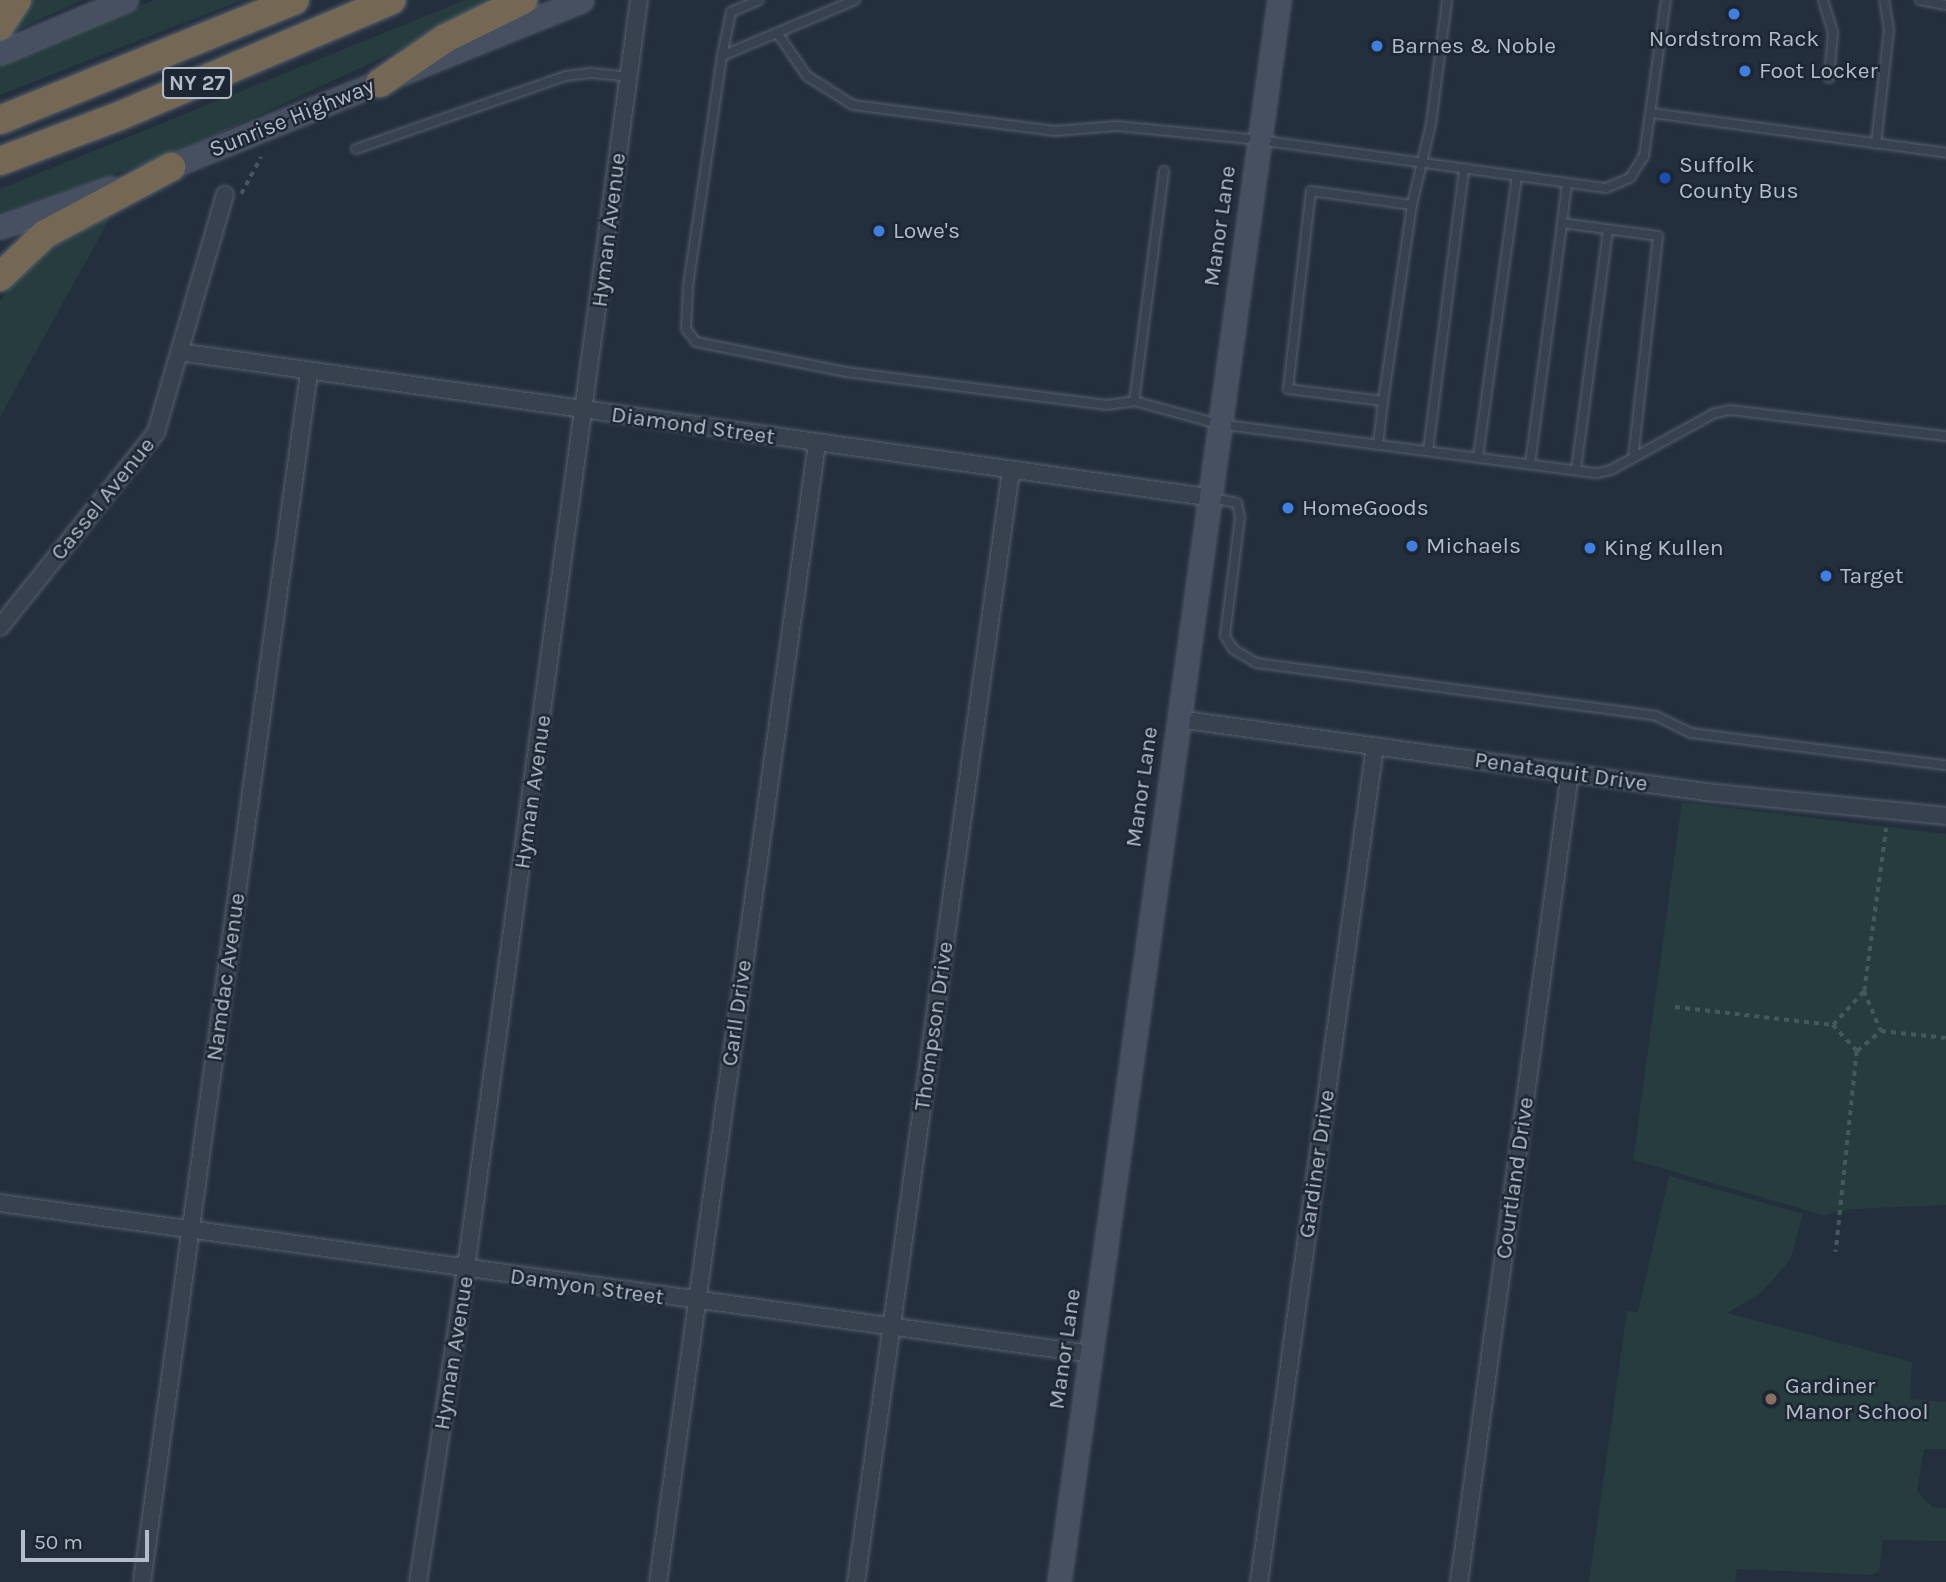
<!DOCTYPE html>
<html>
<head>
<meta charset="utf-8">
<style>
	body { margin:0 }
	#map { position:relative; width:1946px; height:1582px; overflow:hidden; background:#242f3e; font-family:Karla,sans-serif }
	div>[style] { position:absolute }
	[style*='--x'] { left:calc(var(--x)*1px); top:calc(var(--y)*1px); width:calc(var(--w)*1px); rotate:calc(var(--a)*1deg) }
	.green>* { inset:0; background:#263c3f }
	.path>* { height:3.5px; margin-top:-1.75px; transform-origin:0; background:repeating-linear-gradient(90deg,#44595c 0 5px,transparent 0 10px) }
	.roads { filter:drop-shadow(0 0 2px #565f6c) drop-shadow(0 0 2px #565f6c) }
	.lane>* { height:8px; margin:-4px; padding:0 4px; transform-origin:4px; border-radius:4px; background:#38414e }
	.street>* { height:16px; margin:-8px; padding:0 8px; transform-origin:8px; border-radius:8px; background:#38414e }
	.secondary>* { height:21px; margin:-10.5px; padding:0 10.5px; transform-origin:10.5px; border-radius:10.5px; background:#465061 }
	.highway>* { height:28px; margin:-14px; padding:0 14px; transform-origin:14px; border-radius:14px; background:#746855 }
	.dots>* { width:19px; height:19px; translate:-50% -50%; box-sizing:border-box; border:4px solid #1d2633; border-radius:50% }
	span { translate:-50% -50%; white-space:nowrap; text-align:center; line-height:1.15; -webkit-text-stroke:5px #1d2633; paint-order:stroke }
	.shield-label span { padding:2px 5px; background:#1d2633; border:2px solid; border-radius:5px; -webkit-text-stroke-width:0 }
	.shield-label { font-size:21px; color:#b4bcc9; font-weight:700 }
	.poi-label { font-size:23px; color:#b4bcc9 }
	.left { translate:0 -50%; text-align:left }
	.street-label { font-size:23px; color:#b4bcc9 }
	.scale { position:absolute; left:21px; top:1530px; width:128px; height:32px; box-sizing:border-box; border:4px solid #b4bcc9; border-top:0; padding-left:9px; font-size:21px; line-height:24px; white-space:nowrap; color:#b4bcc9; -webkit-text-stroke:5px #1d2633; paint-order:stroke }
</style>
</head>
<body>
<div id="map">
	<div class="green">
		<i style="clip-path:polygon(27px 0,82px 0,13px 32px,11px 26px)"></i>
		<i style="clip-path:polygon(154px 0,242px 0,0 95px,0 65px)"></i>
		<i style="clip-path:polygon(465px 0,507px 0,175px 154px,0 213px,0 189px)"></i>
		<i style="clip-path:polygon(116px 207px,0 417px,0 301px,28px 262px,68px 231px)"></i>
		<i style="clip-path:polygon(1682px 802px,1946px 834px,1946px 1205px,1852px 1209px,1823px 1215px,1633px 1160px)"></i>
		<i style="clip-path:polygon(1669px 1176px,1803px 1214px,1790px 1260px,1761px 1293px,1727px 1313px,1912px 1362px,1910px 1399px,1946px 1402px,1946px 1449px,1924px 1449px,1917px 1491px,1932px 1507px,1946px 1508px,1946px 1541px,1883px 1540px,1879px 1571px,1872px 1575px,1737px 1569px,1735px 1582px,1589px 1582px,1627px 1311px,1638px 1312px)"></i>
	</div>
	<div class="path">
		<i style="--x:241;--y:194;--w:42;--a:-61.6"></i>
		<i style="--x:1864;--y:991;--w:43;--a:67"></i>
		<i style="--x:1881;--y:1031;--w:65;--a:6.1"></i>
		<i style="--x:1675;--y:1007;--w:159;--a:6.5"></i>
		<i style="--x:1833;--y:1025;--w:46;--a:-47.6"></i>
		<i style="--x:1864;--y:991;--w:164;--a:-82.3"></i>
		<i style="--x:1833;--y:1025;--w:35;--a:47"></i>
		<i style="--x:1857;--y:1051;--w:202;--a:96"></i>
		<i style="--x:1857;--y:1051;--w:31;--a:-40"></i>
	</div>
	<div class="roads">
		<div class="lane">
			<i style="--x:855;--y:0;--w:144;--a:157.2"></i>
			<i style="--x:722;--y:56;--w:233;--a:98.4"></i>
			<i style="--x:688;--y:287;--w:42;--a:92.7"></i>
			<i style="--x:686;--y:329;--w:16;--a:52"></i>
			<i style="--x:696;--y:342;--w:153;--a:11.3"></i>
			<i style="--x:846;--y:372;--w:263;--a:7.2"></i>
			<i style="--x:1107;--y:405;--w:27;--a:-8"></i>
			<i style="--x:1823;--y:0;--w:34;--a:73"></i>
			<i style="--x:1833;--y:33;--w:45;--a:95.1"></i>
			<i style="--x:1920;--y:0;--w:26;--a:11"></i>
			<i style="--x:778;--y:34;--w:51;--a:55.4"></i>
			<i style="--x:807;--y:76;--w:54;--a:32.2"></i>
			<i style="--x:853;--y:105;--w:204;--a:7.3"></i>
			<i style="--x:1055;--y:131;--w:62;--a:-4.6"></i>
			<i style="--x:1117;--y:126;--w:143;--a:5.6"></i>
			<i style="--x:1259;--y:140;--w:350;--a:7.9"></i>
			<i style="--x:1606;--y:188;--w:26;--a:-23"></i>
			<i style="--x:1630;--y:178;--w:26;--a:-58"></i>
			<i style="--x:1644;--y:156;--w:158;--a:-82"></i>
			<i style="--x:722;--y:56;--w:45;--a:-78.4"></i>
			<i style="--x:731;--y:12;--w:30;--a:-23"></i>
			<i style="--x:1652;--y:113;--w:297;--a:7.7"></i>
			<i style="--x:1876;--y:144;--w:115;--a:-83.5"></i>
			<i style="--x:1889;--y:30;--w:30;--a:-99"></i>
			<i style="--x:356;--y:149;--w:222;--a:-19.2"></i>
			<i style="--x:566;--y:76;--w:26;--a:-7"></i>
			<i style="--x:592;--y:73;--w:37;--a:6"></i>
			<i style="--x:1164;--y:171;--w:232;--a:97.4"></i>
			<i style="--x:1134;--y:401;--w:87;--a:15.3"></i>
			<i style="--x:1218;--y:424;--w:382;--a:7.4"></i>
			<i style="--x:1597;--y:473;--w:14;--a:-12"></i>
			<i style="--x:1611;--y:470;--w:119;--a:-28.7"></i>
			<i style="--x:1715;--y:413;--w:15;--a:-11"></i>
			<i style="--x:1730;--y:410;--w:218;--a:6.9"></i>
			<i style="--x:1412;--y:205;--w:198;--a:98.4"></i>
			<i style="--x:1383;--y:401;--w:96;--a:-172.8"></i>
			<i style="--x:1288;--y:389;--w:199;--a:-83.4"></i>
			<i style="--x:1311;--y:191;--w:102;--a:7.9"></i>
			<i style="--x:1412;--y:205;--w:83;--a:-76.8"></i>
			<i style="--x:1431;--y:124;--w:125;--a:-82.6"></i>
			<i style="--x:1562;--y:223;--w:38;--a:-83"></i>
			<i style="--x:1378;--y:445;--w:44;--a:-83.5"></i>
			<i style="--x:1428;--y:451;--w:284;--a:-82.7"></i>
			<i style="--x:1478;--y:457;--w:283;--a:-82.1"></i>
			<i style="--x:1530;--y:464;--w:243;--a:-82.4"></i>
			<i style="--x:1562;--y:223;--w:97;--a:7.7"></i>
			<i style="--x:1658;--y:236;--w:223;--a:96.4"></i>
			<i style="--x:1576;--y:470;--w:243;--a:-82.4"></i>
			<i style="--x:1210;--y:498;--w:27;--a:10"></i>
			<i style="--x:1237;--y:503;--w:14;--a:78"></i>
			<i style="--x:1240;--y:517;--w:120;--a:97.2"></i>
			<i style="--x:1225;--y:636;--w:15;--a:58"></i>
			<i style="--x:1233;--y:649;--w:27;--a:31"></i>
			<i style="--x:1256;--y:663;--w:403;--a:7.5"></i>
			<i style="--x:1656;--y:716;--w:39;--a:26"></i>
			<i style="--x:1691;--y:733;--w:257;--a:7.2"></i>
		</div>
		<div class="street">
			<i style="--x:179;--y:352;--w:1038;--a:8.03"></i>
			<i style="--x:0;--y:627;--w:250;--a:-51.3"></i>
			<i style="--x:156;--y:432;--w:247;--a:-73.8"></i>
			<i style="--x:1178;--y:719;--w:533;--a:7.87"></i>
			<i style="--x:1706;--y:792;--w:241;--a:5.7"></i>
			<i style="--x:0;--y:1203;--w:1101;--a:7.88"></i>
			<i style="--x:142;--y:1582;--w:1221;--a:-82.14"></i>
			<i style="--x:418;--y:1582;--w:318;--a:-81.3"></i>
			<i style="--x:466;--y:1268;--w:1280;--a:-82.23"></i>
			<i style="--x:658;--y:1582;--w:1149;--a:-82.05"></i>
			<i style="--x:856;--y:1582;--w:1122;--a:-82.06"></i>
			<i style="--x:1259;--y:1582;--w:844;--a:-82.1"></i>
			<i style="--x:1459;--y:1582;--w:817;--a:-82.19"></i>
		</div>
		<div class="secondary">
			<i style="--x:0;--y:53;--w:137;--a:-22.8"></i>
			<i style="--x:157;--y:172;--w:458;--a:-22"></i>
			<i style="--x:0;--y:227;--w:117;--a:-19.5"></i>
			<i style="--x:1059;--y:1582;--w:1597;--a:-82.08"></i>
		</div>
		<div class="highway">
			<i style="--x:0;--y:26;--w:31;--a:-57"></i>
			<i style="--x:380;--y:83;--w:80;--a:-34.3"></i>
			<i style="--x:446;--y:38;--w:86;--a:-26.3"></i>
			<i style="--x:0;--y:120;--w:318;--a:-22.1"></i>
			<i style="--x:0;--y:161;--w:130;--a:-20.7"></i>
			<i style="--x:122;--y:115;--w:293;--a:-23.1"></i>
			<i style="--x:0;--y:277;--w:62;--a:-43.7"></i>
			<i style="--x:45;--y:234;--w:143;--a:-28"></i>
		</div>
	</div>
	<div class="dots">
		<i style="left:1734px;top:14px;background:#3f7fe0"></i>
		<i style="left:1377px;top:46px;background:#3f7fe0"></i>
		<i style="left:1745px;top:71px;background:#3f7fe0"></i>
		<i style="left:1665px;top:178px;background:#1a4fb4"></i>
		<i style="left:879px;top:231px;background:#3f7fe0"></i>
		<i style="left:1288px;top:508px;background:#3f7fe0"></i>
		<i style="left:1412px;top:546px;background:#3f7fe0"></i>
		<i style="left:1590px;top:548px;background:#3f7fe0"></i>
		<i style="left:1826px;top:576px;background:#3f7fe0"></i>
		<i style="left:1771px;top:1399px;background:#8d6e63"></i>
	</div>
	<div class="shield-label">
		<span style="left:197px;top:83px">NY 27</span>
	</div>
	<div class="poi-label">
		<span style="left:1734px;top:39px">Nordstrom Rack</span>
		<span class="left" style="left:1391px;top:46px">Barnes &amp; Noble</span>
		<span class="left" style="left:1759px;top:71px">Foot Locker</span>
		<span class="left" style="left:1679px;top:178px">Suffolk<br>County Bus</span>
		<span class="left" style="left:893px;top:231px">Lowe's</span>
		<span class="left" style="left:1302px;top:508px">HomeGoods</span>
		<span class="left" style="left:1426px;top:546px">Michaels</span>
		<span class="left" style="left:1604px;top:548px">King Kullen</span>
		<span class="left" style="left:1840px;top:576px">Target</span>
		<span class="left" style="left:1785px;top:1399px">Gardiner<br>Manor School</span>
	</div>
	<div class="street-label">
		<span style="left:292px;top:118px;rotate:-22deg">Sunrise Highway</span>
		<span style="left:1220px;top:226px;rotate:-82deg">Manor Lane</span>
		<span style="left:609px;top:230px;rotate:-83deg">Hyman Avenue</span>
		<span style="left:693px;top:426px;rotate:8deg">Diamond Street</span>
		<span style="left:103px;top:499px;rotate:-51deg">Cassel Avenue</span>
		<span style="left:1561px;top:772px;rotate:8deg">Penataquit Drive</span>
		<span style="left:1142px;top:787px;rotate:-82deg">Manor Lane</span>
		<span style="left:533px;top:792px;rotate:-82deg">Hyman Avenue</span>
		<span style="left:226px;top:977px;rotate:-82deg">Namdac Avenue</span>
		<span style="left:737px;top:1013px;rotate:-82deg">Carll Drive</span>
		<span style="left:934px;top:1026px;rotate:-82deg">Thompson Drive</span>
		<span style="left:1317px;top:1164px;rotate:-82deg">Gardiner Drive</span>
		<span style="left:1515px;top:1178px;rotate:-82deg">Courtland Drive</span>
		<span style="left:587px;top:1287px;rotate:8deg">Damyon Street</span>
		<span style="left:1065px;top:1349px;rotate:-82deg">Manor Lane</span>
		<span style="left:454px;top:1353px;rotate:-81deg">Hyman Avenue</span>
	</div>
	<div class="scale">50 m</div>
</div>
</body>
</html>
